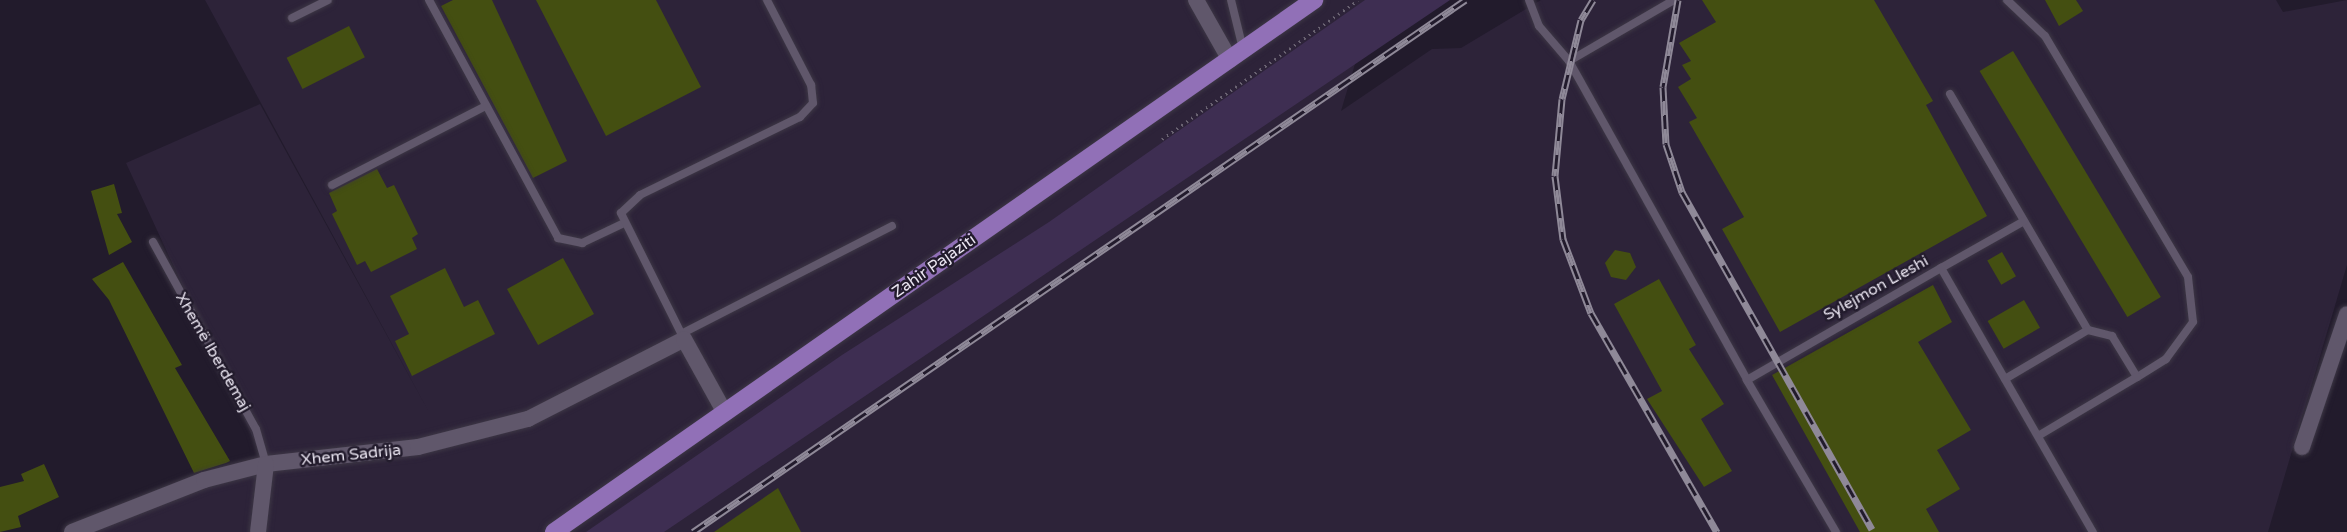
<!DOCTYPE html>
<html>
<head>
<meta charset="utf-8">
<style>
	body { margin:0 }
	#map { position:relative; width:2347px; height:532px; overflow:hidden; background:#221b2c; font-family:"Varela Round",sans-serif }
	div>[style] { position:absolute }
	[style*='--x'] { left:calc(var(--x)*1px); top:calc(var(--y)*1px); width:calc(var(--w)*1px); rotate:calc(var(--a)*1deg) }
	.built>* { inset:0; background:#2d2339 }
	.green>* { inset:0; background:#3e2e52 }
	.building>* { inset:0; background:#444f11; transform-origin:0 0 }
	.path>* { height:3px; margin-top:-1.5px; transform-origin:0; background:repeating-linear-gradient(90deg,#6a6372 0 1.5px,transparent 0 6px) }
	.roads { filter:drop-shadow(0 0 2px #3d3745) drop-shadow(0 0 2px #3d3745) }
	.lane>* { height:8px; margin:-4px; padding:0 4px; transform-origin:4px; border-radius:4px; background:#60576b }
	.street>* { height:16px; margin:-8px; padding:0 8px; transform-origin:8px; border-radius:8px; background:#60576b }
	.primary>* { height:18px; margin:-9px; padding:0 9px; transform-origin:9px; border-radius:9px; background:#9170b7 }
	.rail>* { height:7px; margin-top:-3.5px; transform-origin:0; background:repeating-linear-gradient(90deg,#221b2c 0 14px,#8f8998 0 28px); box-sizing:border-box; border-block:2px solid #8f8998 }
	span { translate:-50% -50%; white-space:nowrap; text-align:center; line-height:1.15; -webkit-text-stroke:5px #221b2c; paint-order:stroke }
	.street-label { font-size:16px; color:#eae5f1 }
</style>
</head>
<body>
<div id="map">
	<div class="built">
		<i style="clip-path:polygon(205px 0,1374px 0,1341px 111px,1432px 49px,1461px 48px,1541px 0,2276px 0,2283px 12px,2347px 0,2347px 265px,2268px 532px,72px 532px,265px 464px,126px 163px,260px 104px,430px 414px)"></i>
	</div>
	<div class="green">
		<i style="clip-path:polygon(1365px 0,1450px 0,664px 532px,586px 532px,842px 355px,1049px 222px)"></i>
	</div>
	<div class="building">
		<i style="clip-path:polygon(453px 0,492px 0,567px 161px,533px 178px,441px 6px)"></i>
		<i style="clip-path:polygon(536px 0,656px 0,701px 87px,606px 136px)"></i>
		<i style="clip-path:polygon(1702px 0,1874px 0,1933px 101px,1926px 105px,1987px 216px,1780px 332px,1722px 229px,1744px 217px,1689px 122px,1697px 118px,1678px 87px,1691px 79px,1682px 65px,1691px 61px,1679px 43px,1716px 22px)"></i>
		<i style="clip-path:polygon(2045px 0,2076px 0,2083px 11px,2059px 26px)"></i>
		<i style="left:349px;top:26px;width:35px;height:70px;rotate:63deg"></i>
		<i style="left:2013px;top:51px;width:287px;height:39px;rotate:59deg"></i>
		<i style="clip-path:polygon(377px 169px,387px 188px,394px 185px,418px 234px,412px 238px,417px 249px,371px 272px,365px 261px,357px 265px,332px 214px,337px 211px,329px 193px)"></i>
		<i style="clip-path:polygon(114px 184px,122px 213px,117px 214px,132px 242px,109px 255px,91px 191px)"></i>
		<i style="clip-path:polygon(1615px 250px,1630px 253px,1636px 267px,1626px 280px,1611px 277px,1605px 263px)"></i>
		<i style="left:2002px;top:252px;width:28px;height:17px;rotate:60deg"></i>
		<i style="left:563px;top:258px;width:64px;height:64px;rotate:61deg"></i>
		<i style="clip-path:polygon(123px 262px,182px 365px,175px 368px,230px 461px,226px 463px,194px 473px,109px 300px,92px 279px)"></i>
		<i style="clip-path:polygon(445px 268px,464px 307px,478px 300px,495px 334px,412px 376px,395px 341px,409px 334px,390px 296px)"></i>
		<i style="clip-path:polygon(1659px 279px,1696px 345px,1689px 349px,1724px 404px,1701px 419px,1732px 471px,1704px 487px,1647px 399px,1662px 391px,1614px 304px)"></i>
		<i style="clip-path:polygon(1933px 285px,1952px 322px,1918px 342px,1971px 430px,1937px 450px,1960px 489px,1926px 509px,1939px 532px,1860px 532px,1772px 375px)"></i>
		<i style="left:2024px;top:300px;width:32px;height:42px;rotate:60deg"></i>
		<i style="clip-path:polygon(44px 464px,59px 497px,18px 516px,21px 527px,0 532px,0 487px,24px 481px,21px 474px)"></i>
		<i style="clip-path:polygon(778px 488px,801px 532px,714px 532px)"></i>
	</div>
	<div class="path">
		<i style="--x:1162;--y:139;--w:240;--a:-35.3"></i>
	</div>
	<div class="roads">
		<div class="lane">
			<i style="--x:429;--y:0;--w:271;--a:61.5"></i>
			<i style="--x:558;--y:238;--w:25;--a:12"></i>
			<i style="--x:582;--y:243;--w:44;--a:-25.4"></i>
			<i style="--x:1231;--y:0;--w:50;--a:76.2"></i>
			<i style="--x:1529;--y:0;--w:28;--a:69"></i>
			<i style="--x:1539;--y:26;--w:46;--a:49.4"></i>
			<i style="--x:1674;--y:0;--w:121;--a:149.8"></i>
			<i style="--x:1569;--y:61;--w:365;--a:60.8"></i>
			<i style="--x:2007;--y:0;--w:52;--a:43.5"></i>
			<i style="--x:2045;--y:36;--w:280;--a:59.3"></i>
			<i style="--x:2188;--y:277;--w:45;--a:83.7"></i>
			<i style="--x:2193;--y:322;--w:46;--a:126.1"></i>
			<i style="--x:2166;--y:359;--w:34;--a:148"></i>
			<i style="--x:292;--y:18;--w:40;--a:-26.6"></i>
			<i style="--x:1950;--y:94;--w:273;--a:59.7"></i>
			<i style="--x:2088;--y:330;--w:25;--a:14"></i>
			<i style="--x:2112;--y:336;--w:48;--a:58.6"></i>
			<i style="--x:2137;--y:377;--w:115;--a:149.2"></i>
			<i style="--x:332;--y:185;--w:171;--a:-27.2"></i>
			<i style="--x:153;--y:242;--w:213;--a:61.2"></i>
			<i style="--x:256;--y:429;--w:36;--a:74"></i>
			<i style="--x:1941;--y:268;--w:95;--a:-29.5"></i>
			<i style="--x:681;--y:334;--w:237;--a:-27.1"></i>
			<i style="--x:684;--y:339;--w:141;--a:-116.6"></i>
			<i style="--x:621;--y:213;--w:26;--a:-43"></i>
			<i style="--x:640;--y:195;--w:178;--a:-26"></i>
			<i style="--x:800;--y:117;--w:19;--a:-47"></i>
			<i style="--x:813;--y:103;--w:18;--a:-96"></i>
			<i style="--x:811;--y:85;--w:96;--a:-117.4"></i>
			<i style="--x:2005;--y:379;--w:96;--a:-30.6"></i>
			<i style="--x:1836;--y:532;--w:176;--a:-120.4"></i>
			<i style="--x:1747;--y:380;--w:224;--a:-30"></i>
			<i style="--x:1941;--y:268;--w:305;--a:60.1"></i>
		</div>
		<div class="street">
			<i style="--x:1196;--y:0;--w:69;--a:60.5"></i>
			<i style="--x:2302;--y:447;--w:140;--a:-71.3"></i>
			<i style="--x:266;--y:464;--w:153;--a:-6.4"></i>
			<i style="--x:418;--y:447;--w:114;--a:-14.3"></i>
			<i style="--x:528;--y:419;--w:175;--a:-27.1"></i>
			<i style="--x:684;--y:339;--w:85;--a:61"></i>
			<i style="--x:72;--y:532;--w:142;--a:-21.5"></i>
			<i style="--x:204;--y:480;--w:64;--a:-14.5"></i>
			<i style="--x:266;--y:464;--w:68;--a:96.7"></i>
		</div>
		<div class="primary">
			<i style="--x:554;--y:532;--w:928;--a:-34.99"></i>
		</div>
	</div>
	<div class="rail">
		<i style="--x:1593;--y:0;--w:23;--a:121"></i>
		<i style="--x:1581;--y:20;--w:81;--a:103.5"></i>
		<i style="--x:1562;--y:99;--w:77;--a:95.2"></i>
		<i style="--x:1555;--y:176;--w:64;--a:82.8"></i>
		<i style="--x:1563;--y:239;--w:79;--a:69.3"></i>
		<i style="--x:1591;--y:313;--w:253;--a:60.1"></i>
		<i style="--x:1678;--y:0;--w:88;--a:99.8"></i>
		<i style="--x:1663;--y:87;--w:57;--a:87"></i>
		<i style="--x:1666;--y:144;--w:51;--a:71.6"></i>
		<i style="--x:1682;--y:192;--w:387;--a:60.6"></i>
		<i style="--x:693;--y:532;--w:938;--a:-34.57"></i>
	</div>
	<div class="street-label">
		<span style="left:934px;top:266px;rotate:-35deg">Zahir Pajaziti</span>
		<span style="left:1876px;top:288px;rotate:-29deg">Sylejmon Lleshi</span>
		<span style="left:213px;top:352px;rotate:60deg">Xhemë Iberdemaj</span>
		<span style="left:351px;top:455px;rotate:-6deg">Xhem Sadrija</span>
	</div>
</div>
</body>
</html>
